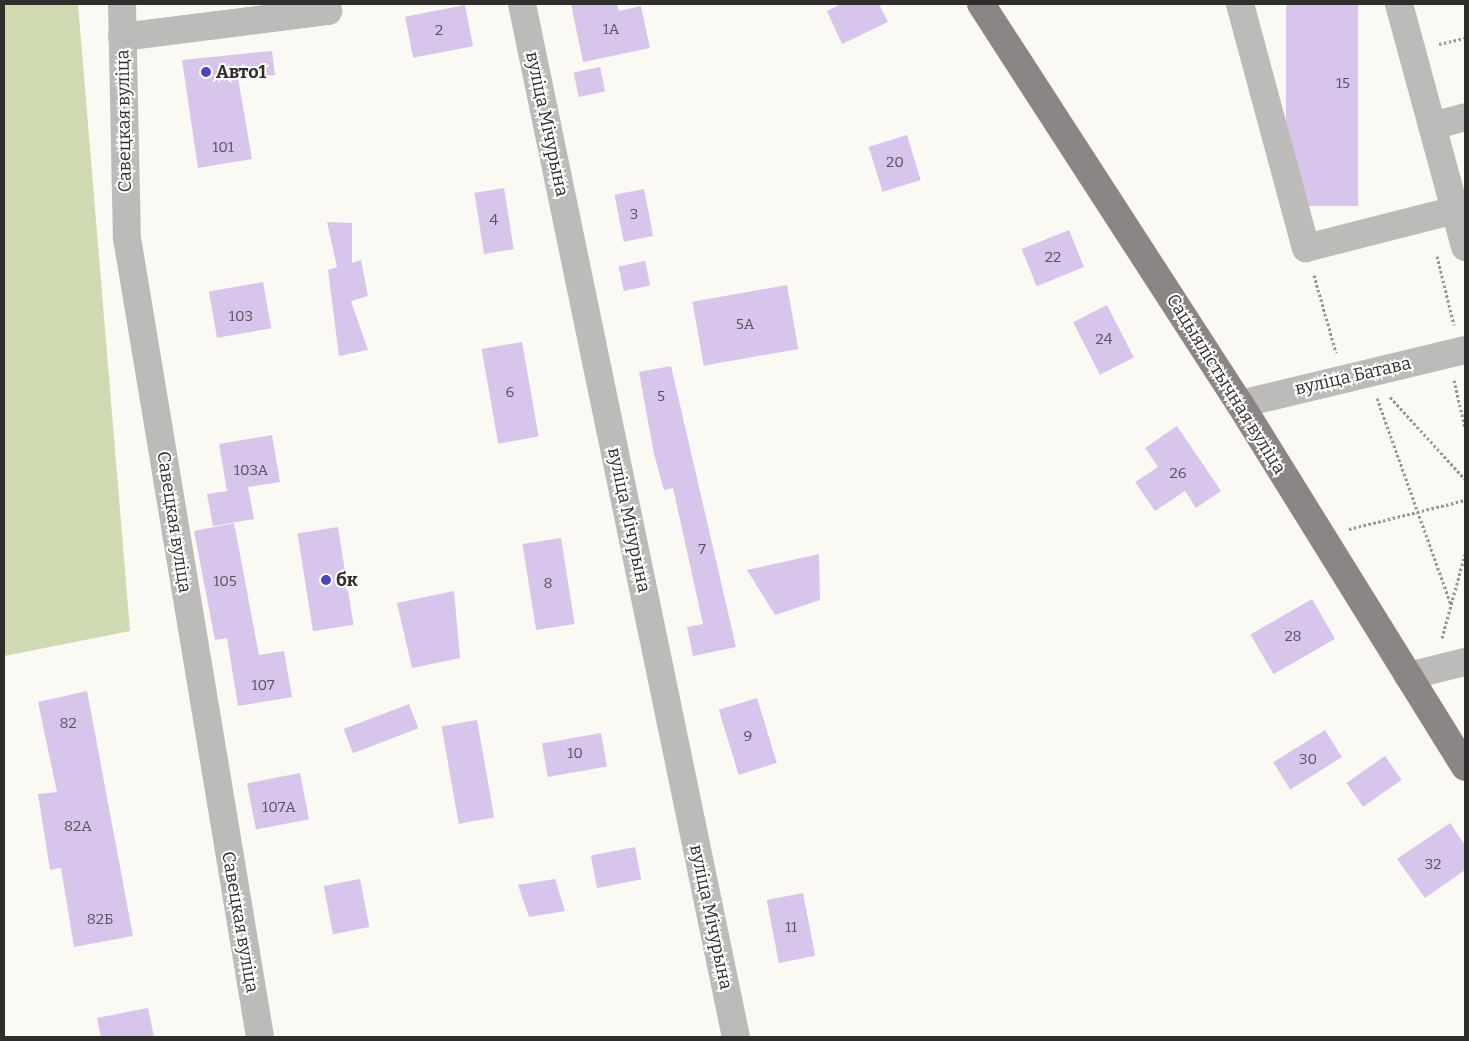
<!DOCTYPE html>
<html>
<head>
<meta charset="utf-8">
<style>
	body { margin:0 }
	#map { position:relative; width:1469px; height:1041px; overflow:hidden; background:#fbf9f3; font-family:Bitter,serif }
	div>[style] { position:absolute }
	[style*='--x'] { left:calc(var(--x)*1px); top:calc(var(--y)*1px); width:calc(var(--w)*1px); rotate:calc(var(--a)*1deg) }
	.green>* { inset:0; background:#cfd9b2 }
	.building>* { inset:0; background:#d7c5ec; transform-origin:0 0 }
	.path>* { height:3px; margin-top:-1.5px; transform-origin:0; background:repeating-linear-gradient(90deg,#979591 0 2.5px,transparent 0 5px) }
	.minor>* { height:28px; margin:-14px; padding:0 14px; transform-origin:14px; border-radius:14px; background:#bdbaba }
	.major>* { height:28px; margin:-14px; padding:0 14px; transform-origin:14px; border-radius:14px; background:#8b8586 }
	.dots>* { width:14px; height:14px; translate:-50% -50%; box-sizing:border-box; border:2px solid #fff; border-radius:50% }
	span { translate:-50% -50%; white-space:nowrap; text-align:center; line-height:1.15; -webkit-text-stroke:4px #fff; paint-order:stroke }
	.number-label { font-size:15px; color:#59545c }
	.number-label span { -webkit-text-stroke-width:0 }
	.poi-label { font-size:18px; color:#2f2e2c; font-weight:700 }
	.left { translate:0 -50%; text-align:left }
	.street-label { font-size:18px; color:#2f2e2c }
	.frame { position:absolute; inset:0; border:5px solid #2f2e2c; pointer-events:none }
</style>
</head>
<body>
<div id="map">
	<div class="green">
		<i style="clip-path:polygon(4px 4px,78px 4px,130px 631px,4px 656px)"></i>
	</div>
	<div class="building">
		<i style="clip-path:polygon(571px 4px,617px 4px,619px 11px,641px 6px,650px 48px,583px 62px)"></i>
		<i style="clip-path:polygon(841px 4px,879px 4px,888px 22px,842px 44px,827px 11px)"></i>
		<i style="left:1286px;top:4px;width:72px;height:202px"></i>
		<i style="left:465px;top:5px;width:42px;height:61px;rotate:79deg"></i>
		<i style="clip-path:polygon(272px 51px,275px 75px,238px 78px,252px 159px,198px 168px,182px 60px)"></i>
		<i style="left:600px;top:67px;width:25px;height:27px;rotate:78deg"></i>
		<i style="left:907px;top:135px;width:47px;height:40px;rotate:73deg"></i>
		<i style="left:504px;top:188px;width:62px;height:30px;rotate:81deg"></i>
		<i style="left:644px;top:189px;width:48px;height:30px;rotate:79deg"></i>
		<i style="clip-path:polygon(327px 222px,352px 223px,352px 263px,361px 260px,368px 296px,351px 301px,368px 350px,339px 356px,328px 270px,337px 267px)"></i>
		<i style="left:1069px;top:230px;width:40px;height:51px;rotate:68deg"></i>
		<i style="left:645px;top:261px;width:25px;height:27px;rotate:78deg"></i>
		<i style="left:263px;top:282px;width:47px;height:55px;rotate:80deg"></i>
		<i style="left:787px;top:285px;width:65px;height:96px;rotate:80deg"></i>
		<i style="left:1107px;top:305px;width:59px;height:38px;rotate:63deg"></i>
		<i style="left:522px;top:342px;width:96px;height:41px;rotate:80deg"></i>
		<i style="clip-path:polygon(671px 366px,736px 647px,693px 656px,687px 627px,703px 624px,673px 488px,664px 490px,654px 454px,639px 372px)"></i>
		<i style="clip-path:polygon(1177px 426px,1221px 491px,1196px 508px,1185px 491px,1155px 511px,1135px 482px,1158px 467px,1145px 448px)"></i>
		<i style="clip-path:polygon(272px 435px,280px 482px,248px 487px,254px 519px,213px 526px,207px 494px,227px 491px,219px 444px)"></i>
		<i style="clip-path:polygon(234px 523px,259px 655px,284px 651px,292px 697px,238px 706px,227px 638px,215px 640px,194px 531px)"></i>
		<i style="left:338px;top:527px;width:99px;height:41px;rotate:81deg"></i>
		<i style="left:561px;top:538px;width:87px;height:39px;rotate:81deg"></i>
		<i style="clip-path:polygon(819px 554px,820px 600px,775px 615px,747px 570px)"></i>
		<i style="clip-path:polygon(454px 591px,460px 658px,412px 668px,397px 603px)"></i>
		<i style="left:1312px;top:599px;width:46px;height:71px;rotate:60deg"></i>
		<i style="clip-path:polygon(87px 691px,133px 936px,74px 947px,61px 868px,50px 870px,38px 794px,57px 792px,38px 702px)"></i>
		<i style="left:757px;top:698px;width:68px;height:40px;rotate:73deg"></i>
		<i style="left:409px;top:704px;width:26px;height:70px;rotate:69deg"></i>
		<i style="left:477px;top:720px;width:99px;height:36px;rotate:80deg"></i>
		<i style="left:1325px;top:730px;width:32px;height:61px;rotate:58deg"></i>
		<i style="left:601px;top:733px;width:34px;height:60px;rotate:80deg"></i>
		<i style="left:1385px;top:756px;width:29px;height:47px;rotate:55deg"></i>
		<i style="left:300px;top:773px;width:47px;height:54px;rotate:79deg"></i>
		<i style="clip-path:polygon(1450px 823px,1465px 845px,1465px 870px,1425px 898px,1397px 859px)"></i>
		<i style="left:635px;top:847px;width:33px;height:45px;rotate:79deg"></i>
		<i style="left:360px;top:879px;width:49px;height:37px;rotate:79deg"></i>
		<i style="clip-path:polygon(555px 879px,565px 911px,529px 917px,518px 885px)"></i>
		<i style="left:803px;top:893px;width:64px;height:37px;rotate:79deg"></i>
		<i style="clip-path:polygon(148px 1008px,154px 1037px,101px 1037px,97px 1018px)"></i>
	</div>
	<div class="path">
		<i style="--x:1439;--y:44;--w:27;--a:-13"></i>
		<i style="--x:1437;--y:256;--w:71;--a:76.2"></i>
		<i style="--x:1314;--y:275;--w:81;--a:74.2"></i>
		<i style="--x:1454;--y:380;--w:49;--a:77.1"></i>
		<i style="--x:1390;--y:397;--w:111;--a:47.6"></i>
		<i style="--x:1377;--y:398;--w:220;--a:70.3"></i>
		<i style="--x:1349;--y:529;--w:120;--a:-14"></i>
		<i style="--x:1442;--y:638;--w:87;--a:-74.7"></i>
	</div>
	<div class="minor">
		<i style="--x:122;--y:4;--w:234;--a:88.8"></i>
		<i style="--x:127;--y:238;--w:810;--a:80.55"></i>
		<i style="--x:522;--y:4;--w:1055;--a:78.3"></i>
		<i style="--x:1240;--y:4;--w:253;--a:74.9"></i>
		<i style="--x:1306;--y:248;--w:154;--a:-14.3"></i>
		<i style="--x:1399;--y:4;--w:252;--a:74.8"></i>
		<i style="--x:122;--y:37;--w:208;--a:-7.2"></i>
		<i style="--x:328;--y:11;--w:7;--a:-106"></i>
		<i style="--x:1432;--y:126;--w:34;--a:-15"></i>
		<i style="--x:1240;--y:404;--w:231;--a:-13.5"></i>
		<i style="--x:1408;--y:676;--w:59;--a:-13.8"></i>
	</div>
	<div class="major">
		<i style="--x:981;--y:4;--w:477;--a:57.1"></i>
		<i style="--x:1240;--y:404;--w:427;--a:58.2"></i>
	</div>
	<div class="dots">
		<i style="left:206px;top:72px;background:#4b46bc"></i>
		<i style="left:326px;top:580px;background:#4b46bc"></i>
	</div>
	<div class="number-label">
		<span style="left:611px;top:30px">1А</span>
		<span style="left:439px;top:31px">2</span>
		<span style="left:1343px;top:84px">15</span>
		<span style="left:223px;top:148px">101</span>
		<span style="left:895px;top:163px">20</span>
		<span style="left:634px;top:215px">3</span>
		<span style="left:494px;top:221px">4</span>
		<span style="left:1053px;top:258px">22</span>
		<span style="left:241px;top:317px">103</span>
		<span style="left:745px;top:325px">5А</span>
		<span style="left:1104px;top:340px">24</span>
		<span style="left:510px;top:393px">6</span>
		<span style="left:661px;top:397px">5</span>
		<span style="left:251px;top:471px">103А</span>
		<span style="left:1178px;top:474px">26</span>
		<span style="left:702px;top:550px">7</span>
		<span style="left:225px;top:582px">105</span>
		<span style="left:548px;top:584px">8</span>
		<span style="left:1293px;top:637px">28</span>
		<span style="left:263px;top:686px">107</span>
		<span style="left:68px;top:724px">82</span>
		<span style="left:748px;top:737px">9</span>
		<span style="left:575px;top:754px">10</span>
		<span style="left:1308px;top:760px">30</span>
		<span style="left:279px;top:808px">107А</span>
		<span style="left:78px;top:827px">82А</span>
		<span style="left:1433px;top:865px">32</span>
		<span style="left:100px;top:920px">82Б</span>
		<span style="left:791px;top:928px">11</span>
	</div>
	<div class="poi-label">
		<span class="left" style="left:216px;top:72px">Авто1</span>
		<span class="left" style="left:336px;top:580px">бк</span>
	</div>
	<div class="street-label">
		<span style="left:124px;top:121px;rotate:-91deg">Савецкая вуліца</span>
		<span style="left:547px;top:124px;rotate:78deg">вуліца Мічурына</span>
		<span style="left:1353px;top:376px;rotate:-13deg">вуліца Батава</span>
		<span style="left:1226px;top:384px;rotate:58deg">Сацыялістычная вуліца</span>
		<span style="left:629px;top:520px;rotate:78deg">вуліца Мічурына</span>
		<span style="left:174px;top:522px;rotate:81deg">Савецкая вуліца</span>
		<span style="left:711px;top:917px;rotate:78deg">вуліца Мічурына</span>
		<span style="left:240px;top:922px;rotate:80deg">Савецкая вуліца</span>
	</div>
	<div class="frame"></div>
</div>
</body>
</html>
